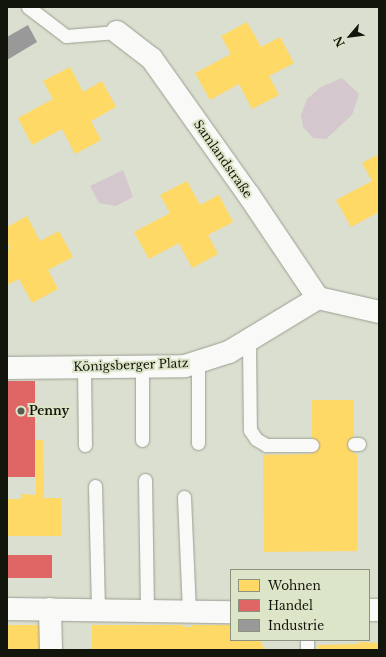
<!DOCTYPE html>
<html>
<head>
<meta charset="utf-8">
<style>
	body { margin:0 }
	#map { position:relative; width:386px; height:657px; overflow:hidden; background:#dadfcf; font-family:"Libre Baskerville",serif }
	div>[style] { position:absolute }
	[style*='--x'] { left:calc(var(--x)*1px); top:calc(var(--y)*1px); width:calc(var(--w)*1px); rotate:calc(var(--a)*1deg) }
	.green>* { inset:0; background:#d4c8ce }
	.homes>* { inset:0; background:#ffd966; transform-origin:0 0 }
	.shops>* { inset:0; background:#e06666; transform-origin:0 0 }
	.industry>* { inset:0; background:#999 }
	.roads { filter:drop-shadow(0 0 1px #9a9e92) drop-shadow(0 0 1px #9a9e92) }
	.lane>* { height:13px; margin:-6.5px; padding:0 6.5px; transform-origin:6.5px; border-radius:6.5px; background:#f9faf8 }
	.street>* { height:22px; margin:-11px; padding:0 11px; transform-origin:11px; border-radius:11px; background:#f9faf8 }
	.dots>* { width:11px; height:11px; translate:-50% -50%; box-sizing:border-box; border:2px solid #dde5c9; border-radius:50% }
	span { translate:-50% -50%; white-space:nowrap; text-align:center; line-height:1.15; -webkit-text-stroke:4px #dde5c9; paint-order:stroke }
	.street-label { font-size:12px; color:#12150b }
	.poi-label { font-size:12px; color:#12150b; font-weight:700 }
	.left { translate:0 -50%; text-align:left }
	.frame { position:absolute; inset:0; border:8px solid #12150b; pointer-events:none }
	.legend { position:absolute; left:230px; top:569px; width:140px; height:72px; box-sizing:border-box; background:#dde5c9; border:1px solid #8c927d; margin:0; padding:5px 7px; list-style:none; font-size:12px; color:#12150b }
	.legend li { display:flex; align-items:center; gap:8px; height:20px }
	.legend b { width:20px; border:1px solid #8c927d }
	.north { position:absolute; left:330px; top:16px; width:40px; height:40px; -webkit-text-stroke:3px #dde5c9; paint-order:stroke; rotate:242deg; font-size:11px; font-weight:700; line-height:16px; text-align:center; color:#12150b }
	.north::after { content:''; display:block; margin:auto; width:14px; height:18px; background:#12150b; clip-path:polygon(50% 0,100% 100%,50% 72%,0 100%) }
</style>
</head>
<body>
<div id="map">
	<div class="green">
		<i style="clip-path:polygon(342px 78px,359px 94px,352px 115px,326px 139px,313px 138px,303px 127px,301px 115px,307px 99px,321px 87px)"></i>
		<i style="clip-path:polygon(123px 170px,133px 197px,116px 206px,99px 203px,90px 186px)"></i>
	</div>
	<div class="homes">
		<i style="clip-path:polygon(247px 22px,261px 47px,280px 37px,294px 63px,269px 76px,279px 95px,252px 109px,239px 84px,210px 100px,195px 73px,231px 54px,221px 36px)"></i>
		<i style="clip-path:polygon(70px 67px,83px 92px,102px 81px,116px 107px,91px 121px,101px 140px,75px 154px,62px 129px,32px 145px,18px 118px,53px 99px,43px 81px)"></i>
		<i style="clip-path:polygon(379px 154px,379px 212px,351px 227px,336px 200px,372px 181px,362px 163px)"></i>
		<i style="clip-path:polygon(187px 181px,200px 205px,219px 195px,233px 222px,208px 235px,218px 254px,192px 268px,179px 243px,149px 259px,134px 232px,170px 213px,160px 195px)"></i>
		<i style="clip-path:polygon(27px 216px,40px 241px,59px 231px,73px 257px,48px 270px,58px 289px,32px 303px,19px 279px,7px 285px,7px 250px,10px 249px,7px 242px,7px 227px)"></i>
		<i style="clip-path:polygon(312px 400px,354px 400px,354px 454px,357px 454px,357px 551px,264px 552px,263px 455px,312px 454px)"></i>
		<i style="clip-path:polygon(36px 440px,43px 440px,44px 498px,61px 498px,62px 536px,7px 536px,7px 499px,21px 499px,21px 494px,36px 495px)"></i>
		<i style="left:7px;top:625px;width:33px;height:25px"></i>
		<i style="clip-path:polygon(92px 625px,183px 625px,183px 627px,191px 627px,191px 625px,230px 625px,231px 640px,260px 640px,265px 650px,92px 650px)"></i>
		<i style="clip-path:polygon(358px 642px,379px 643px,379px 650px,318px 650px,318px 645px,359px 644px)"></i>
	</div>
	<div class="shops">
		<i style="left:7px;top:381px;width:28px;height:96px"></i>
		<i style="left:7px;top:555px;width:45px;height:23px"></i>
	</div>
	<div class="industry">
		<i style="clip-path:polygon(28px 25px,37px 42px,7px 60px,7px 37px)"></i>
	</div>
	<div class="roads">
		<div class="lane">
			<i style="--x:28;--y:7;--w:48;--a:37.3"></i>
			<i style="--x:66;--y:36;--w:51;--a:-4.5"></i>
			<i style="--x:249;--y:341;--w:89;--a:89.4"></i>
			<i style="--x:250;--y:430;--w:11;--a:56"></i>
			<i style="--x:256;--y:439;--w:12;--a:31"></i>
			<i style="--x:266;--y:445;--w:46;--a:0"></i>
			<i style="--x:142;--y:366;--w:74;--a:90"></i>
			<i style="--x:84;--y:367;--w:78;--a:89.3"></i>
			<i style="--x:198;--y:443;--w:80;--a:-90"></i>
			<i style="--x:354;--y:444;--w:5;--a:0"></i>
			<i style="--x:145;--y:480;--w:130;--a:89.1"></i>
			<i style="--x:95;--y:486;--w:124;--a:88.6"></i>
			<i style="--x:184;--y:497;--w:114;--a:87.5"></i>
			<i style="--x:307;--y:640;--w:10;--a:90"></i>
		</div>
		<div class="street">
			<i style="--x:117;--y:32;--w:44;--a:37.6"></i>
			<i style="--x:152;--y:59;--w:166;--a:54.6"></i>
			<i style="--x:248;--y:194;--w:125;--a:56.1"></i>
			<i style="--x:7;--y:368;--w:178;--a:-0.6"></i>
			<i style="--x:185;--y:366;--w:46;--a:-17.7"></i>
			<i style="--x:229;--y:352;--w:104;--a:-31.2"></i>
			<i style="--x:318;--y:298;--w:63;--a:12.9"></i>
			<i style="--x:7;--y:609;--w:224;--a:0.8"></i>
			<i style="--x:50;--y:609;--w:41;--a:88.6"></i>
			<i style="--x:369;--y:610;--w:10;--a:0"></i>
		</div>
	</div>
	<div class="dots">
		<i style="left:21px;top:411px;background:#585c50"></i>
	</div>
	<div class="street-label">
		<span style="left:223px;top:159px;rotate:55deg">Samlandstraße</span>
		<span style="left:131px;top:365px;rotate:-2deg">Königsberger Platz</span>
	</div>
	<div class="poi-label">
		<span class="left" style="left:29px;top:411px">Penny</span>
	</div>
	<div class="frame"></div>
	<ul class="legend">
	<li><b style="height:11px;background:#ffd966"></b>Wohnen</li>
	<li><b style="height:11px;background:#e06666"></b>Handel</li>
	<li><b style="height:11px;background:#999"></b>Industrie</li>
	</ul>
	<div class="north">N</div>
</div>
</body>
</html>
